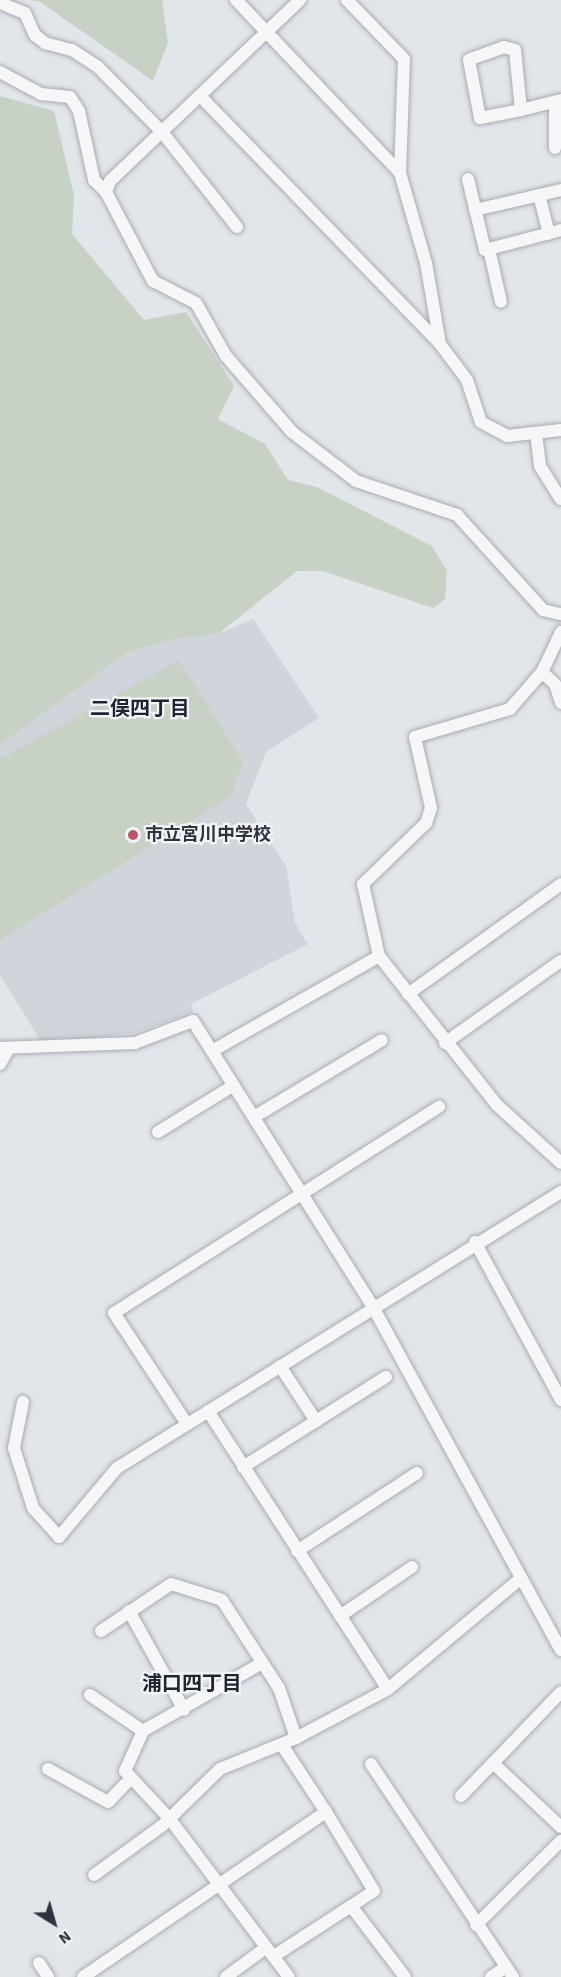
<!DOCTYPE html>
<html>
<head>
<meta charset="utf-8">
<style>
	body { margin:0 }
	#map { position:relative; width:561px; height:1977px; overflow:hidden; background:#e2e5e9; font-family:"Source Sans 3","Noto Sans JP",sans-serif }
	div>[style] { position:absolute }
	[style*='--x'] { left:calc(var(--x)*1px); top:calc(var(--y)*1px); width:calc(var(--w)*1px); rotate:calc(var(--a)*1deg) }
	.built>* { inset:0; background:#d1d4db }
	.green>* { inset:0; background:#c8d2c4 }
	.roads { filter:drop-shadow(0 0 2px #a8acb3) drop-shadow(0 0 2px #a8acb3) }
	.minor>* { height:12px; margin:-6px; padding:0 6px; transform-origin:6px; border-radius:6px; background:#f5f6f8 }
	.dots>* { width:16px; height:16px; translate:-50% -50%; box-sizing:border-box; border:3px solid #f2f4f7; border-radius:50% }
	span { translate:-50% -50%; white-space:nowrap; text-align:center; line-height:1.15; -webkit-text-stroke:4.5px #f2f4f7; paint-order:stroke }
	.poi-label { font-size:18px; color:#2c343f; font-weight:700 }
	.left { translate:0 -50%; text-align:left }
	.neighbourhood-label { font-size:20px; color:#1e2530; font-weight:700 }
	.north { position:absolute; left:24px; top:1893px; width:60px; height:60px; -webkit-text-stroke:4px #f2f4f7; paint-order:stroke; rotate:143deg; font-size:16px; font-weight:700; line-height:24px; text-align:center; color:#2c343f }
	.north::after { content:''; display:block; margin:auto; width:21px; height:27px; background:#2c343f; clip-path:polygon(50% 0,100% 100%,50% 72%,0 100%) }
</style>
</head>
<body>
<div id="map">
	<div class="built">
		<i style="clip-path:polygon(253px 619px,319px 718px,266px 752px,246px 804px,286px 866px,295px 923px,308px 944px,191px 1004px,193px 1012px,135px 1033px,42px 1043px,0 975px,0 745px,126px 653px,169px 640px,218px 634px)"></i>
	</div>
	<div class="green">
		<i style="clip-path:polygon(29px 0,162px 0,168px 43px,153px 81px,40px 2px)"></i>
		<i style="clip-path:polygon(0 96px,54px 111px,74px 195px,72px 234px,144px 320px,186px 312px,234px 386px,218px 419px,265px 444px,288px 480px,317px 487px,432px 546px,447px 571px,445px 599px,433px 608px,323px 571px,297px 571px,218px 634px,169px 640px,126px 653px,0 745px)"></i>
		<i style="clip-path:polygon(179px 660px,243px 762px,231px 796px,0 940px,0 759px)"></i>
	</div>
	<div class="roads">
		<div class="minor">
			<i style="--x:236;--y:0;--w:238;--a:46.5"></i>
			<i style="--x:347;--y:0;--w:82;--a:46"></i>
			<i style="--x:404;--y:59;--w:114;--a:92"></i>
			<i style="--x:400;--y:173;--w:94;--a:73.9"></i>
			<i style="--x:426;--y:263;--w:82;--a:80.2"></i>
			<i style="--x:0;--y:3;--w:27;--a:22"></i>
			<i style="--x:25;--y:13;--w:24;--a:66"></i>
			<i style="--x:35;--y:35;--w:13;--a:39"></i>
			<i style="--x:45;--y:43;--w:28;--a:15"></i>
			<i style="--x:72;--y:50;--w:31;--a:33"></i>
			<i style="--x:98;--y:67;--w:91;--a:45.4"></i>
			<i style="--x:162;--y:132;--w:121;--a:51.7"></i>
			<i style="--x:0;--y:72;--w:47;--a:28.2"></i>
			<i style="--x:41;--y:94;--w:29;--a:6"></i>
			<i style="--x:70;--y:97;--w:17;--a:57"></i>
			<i style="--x:79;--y:111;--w:71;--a:77.7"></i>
			<i style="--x:94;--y:180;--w:17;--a:45"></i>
			<i style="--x:106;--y:192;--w:101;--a:62.2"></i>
			<i style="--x:153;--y:281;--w:48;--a:27.1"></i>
			<i style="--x:196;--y:303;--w:61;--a:60.5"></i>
			<i style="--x:226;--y:356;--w:101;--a:49"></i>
			<i style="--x:292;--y:432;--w:81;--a:37.4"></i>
			<i style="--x:356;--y:481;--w:107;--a:18.6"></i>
			<i style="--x:457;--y:515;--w:128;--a:47.8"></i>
			<i style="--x:543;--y:610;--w:18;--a:13"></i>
			<i style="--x:200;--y:96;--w:345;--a:45.9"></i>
			<i style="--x:440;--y:344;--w:45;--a:53.1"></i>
			<i style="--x:467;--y:380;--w:44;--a:71.6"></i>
			<i style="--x:481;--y:422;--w:30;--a:28"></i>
			<i style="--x:507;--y:436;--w:54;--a:-6.3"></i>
			<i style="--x:521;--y:110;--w:60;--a:-95.7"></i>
			<i style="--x:515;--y:50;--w:11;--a:-165"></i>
			<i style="--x:504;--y:47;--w:37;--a:160"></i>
			<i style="--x:469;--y:60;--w:59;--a:79.3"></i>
			<i style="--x:480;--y:118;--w:42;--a:-11"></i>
			<i style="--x:521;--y:110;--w:41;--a:-14"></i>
			<i style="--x:555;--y:148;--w:46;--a:-90"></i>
			<i style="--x:468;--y:179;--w:73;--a:76.5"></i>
			<i style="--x:485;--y:250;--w:79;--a:-14.7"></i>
			<i style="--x:106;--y:192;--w:12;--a:-70"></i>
			<i style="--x:110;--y:181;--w:262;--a:-43.6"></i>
			<i style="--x:539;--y:195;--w:40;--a:75.6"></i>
			<i style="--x:475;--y:210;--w:88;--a:-13.1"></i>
			<i style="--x:489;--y:249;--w:54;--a:77.2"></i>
			<i style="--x:536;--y:433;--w:33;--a:83"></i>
			<i style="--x:540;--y:466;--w:39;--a:58"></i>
			<i style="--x:561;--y:632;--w:44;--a:115.4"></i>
			<i style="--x:542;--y:672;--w:49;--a:130.9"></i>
			<i style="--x:510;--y:709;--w:99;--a:163.6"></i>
			<i style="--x:415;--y:737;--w:73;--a:77.3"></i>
			<i style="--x:431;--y:808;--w:16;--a:108"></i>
			<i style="--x:426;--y:823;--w:88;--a:135.9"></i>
			<i style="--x:363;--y:884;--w:74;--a:77.5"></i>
			<i style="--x:379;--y:956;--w:190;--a:51.6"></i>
			<i style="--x:497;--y:1105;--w:86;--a:42.2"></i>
			<i style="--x:542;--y:672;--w:18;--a:43"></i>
			<i style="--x:555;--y:684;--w:20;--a:72"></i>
			<i style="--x:408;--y:994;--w:188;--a:-35.7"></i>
			<i style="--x:445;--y:1043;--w:142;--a:-35.3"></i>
			<i style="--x:0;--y:1048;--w:135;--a:-2.1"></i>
			<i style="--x:135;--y:1043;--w:62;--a:-20.8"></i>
			<i style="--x:193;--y:1021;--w:338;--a:57.8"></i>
			<i style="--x:373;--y:1307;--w:391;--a:61.3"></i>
			<i style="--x:212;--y:1051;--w:192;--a:-29.6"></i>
			<i style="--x:0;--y:1064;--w:18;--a:-61"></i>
			<i style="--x:254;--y:1117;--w:149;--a:-31"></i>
			<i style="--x:158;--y:1132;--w:89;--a:-31.7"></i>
			<i style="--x:475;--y:1242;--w:180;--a:61.4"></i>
			<i style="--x:280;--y:1366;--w:66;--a:56.8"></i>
			<i style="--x:23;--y:1402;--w:47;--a:101.1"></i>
			<i style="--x:14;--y:1448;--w:63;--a:72.4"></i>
			<i style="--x:33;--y:1508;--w:39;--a:48"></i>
			<i style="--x:59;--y:1537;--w:90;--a:-50"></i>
			<i style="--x:117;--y:1468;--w:523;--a:-31.87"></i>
			<i style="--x:208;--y:1411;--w:331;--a:57.1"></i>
			<i style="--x:187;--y:1424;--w:133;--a:-123.3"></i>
			<i style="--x:114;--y:1313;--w:385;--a:-32.4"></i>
			<i style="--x:243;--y:1467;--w:169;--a:-32.2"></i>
			<i style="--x:297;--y:1551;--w:143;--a:-33"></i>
			<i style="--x:129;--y:1611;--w:113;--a:60.9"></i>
			<i style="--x:340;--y:1616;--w:87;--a:-34.2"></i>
			<i style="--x:101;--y:1631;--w:84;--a:-33.9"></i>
			<i style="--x:171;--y:1584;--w:53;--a:17.4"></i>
			<i style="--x:222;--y:1600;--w:105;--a:57.1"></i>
			<i style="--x:279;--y:1688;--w:53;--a:71.2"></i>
			<i style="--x:262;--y:1663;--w:137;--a:150.3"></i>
			<i style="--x:143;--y:1731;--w:44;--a:114.2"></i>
			<i style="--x:125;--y:1771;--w:64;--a:46.9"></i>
			<i style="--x:169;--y:1818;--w:199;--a:53"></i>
			<i style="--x:90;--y:1695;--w:64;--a:34.2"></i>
			<i style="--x:493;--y:1763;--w:98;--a:-46.2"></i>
			<i style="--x:371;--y:1764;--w:256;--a:56.3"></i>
			<i style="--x:48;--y:1769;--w:68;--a:28.8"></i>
			<i style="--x:108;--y:1802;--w:30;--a:-46"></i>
			<i style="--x:461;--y:1796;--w:46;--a:-45.9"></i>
			<i style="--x:493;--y:1763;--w:93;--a:43.3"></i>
			<i style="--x:326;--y:1812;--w:92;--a:58.7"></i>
			<i style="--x:374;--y:1891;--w:27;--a:147"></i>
			<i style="--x:94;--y:1875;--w:85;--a:-35.9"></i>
			<i style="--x:163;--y:1825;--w:80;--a:-44.5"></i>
			<i style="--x:220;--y:1769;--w:82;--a:-22.2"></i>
			<i style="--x:296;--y:1738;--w:104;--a:-28"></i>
			<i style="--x:388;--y:1689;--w:173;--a:-39.8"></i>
			<i style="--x:476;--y:1925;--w:120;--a:-44.7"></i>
			<i style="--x:274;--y:1956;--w:92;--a:-33"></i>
			<i style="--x:351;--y:1906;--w:89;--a:52.7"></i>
			<i style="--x:39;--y:1963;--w:17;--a:57"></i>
			<i style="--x:83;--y:1977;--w:294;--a:-34.2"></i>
			<i style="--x:326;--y:1812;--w:80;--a:-123.3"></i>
			<i style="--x:226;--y:1977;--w:47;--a:-36.4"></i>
			<i style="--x:491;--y:1977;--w:18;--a:-34"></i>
		</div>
	</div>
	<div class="dots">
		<i style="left:133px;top:835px;background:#c05569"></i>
	</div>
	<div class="poi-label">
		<span class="left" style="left:145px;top:835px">市立宮川中学校</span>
	</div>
	<div class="neighbourhood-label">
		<span style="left:140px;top:709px">二俣四丁目</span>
		<span style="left:192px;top:1684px">浦口四丁目</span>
	</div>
	<div class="north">N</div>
</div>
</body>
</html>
